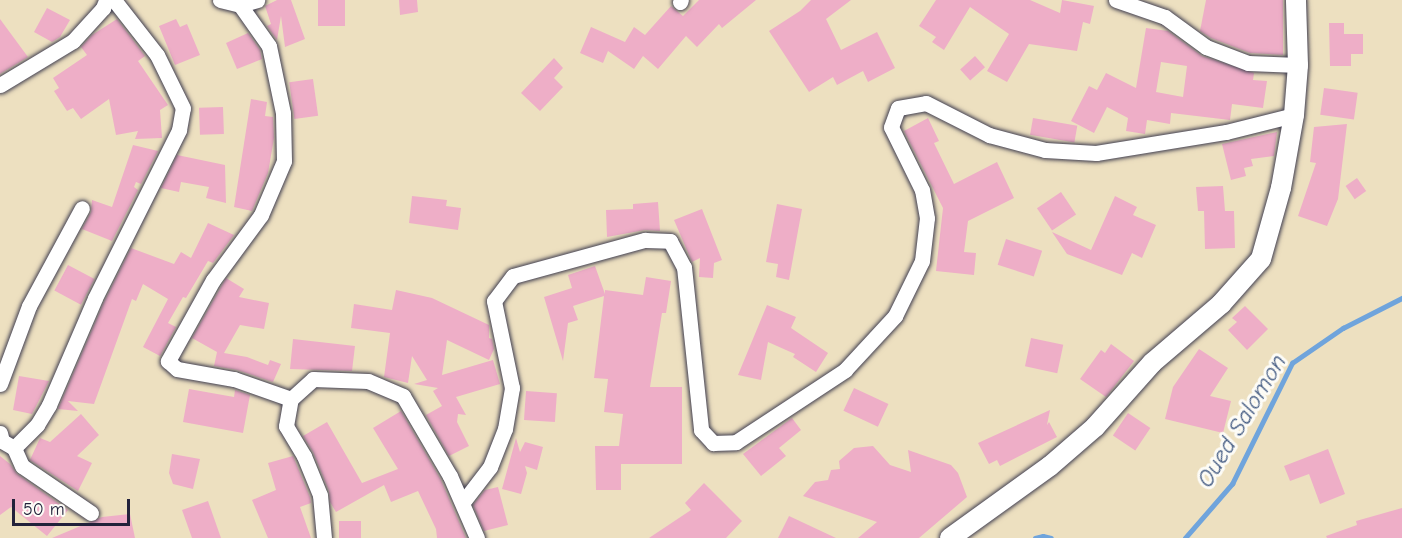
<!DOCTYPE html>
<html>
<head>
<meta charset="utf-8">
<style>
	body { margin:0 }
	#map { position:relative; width:1402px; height:538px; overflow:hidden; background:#ede0c0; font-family:"Comic Neue",sans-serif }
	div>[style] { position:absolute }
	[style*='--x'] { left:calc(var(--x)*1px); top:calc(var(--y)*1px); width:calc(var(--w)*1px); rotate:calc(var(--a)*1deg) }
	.stream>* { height:4.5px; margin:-2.25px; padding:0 2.25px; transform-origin:2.25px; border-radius:2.25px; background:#6fa4dc }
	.building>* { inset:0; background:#eeaec7; transform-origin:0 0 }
	.roads { filter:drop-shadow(0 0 2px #403e4f) drop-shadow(0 0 2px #403e4f) }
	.minor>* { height:15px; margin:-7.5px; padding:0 7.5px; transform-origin:7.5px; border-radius:7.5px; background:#fff }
	.tertiary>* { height:20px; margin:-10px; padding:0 10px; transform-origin:10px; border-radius:10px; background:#fff }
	span { translate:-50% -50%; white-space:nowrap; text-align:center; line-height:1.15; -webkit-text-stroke:6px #fdfcf7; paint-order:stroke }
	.water-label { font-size:24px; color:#455c83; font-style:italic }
	.scale { position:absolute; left:12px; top:499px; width:118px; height:27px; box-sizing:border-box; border:3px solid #22223b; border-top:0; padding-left:8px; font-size:18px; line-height:21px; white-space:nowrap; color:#22223b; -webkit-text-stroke:4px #fdfcf7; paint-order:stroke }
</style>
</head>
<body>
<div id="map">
	<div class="stream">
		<i style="--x:1035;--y:538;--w:8;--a:-14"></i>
		<i style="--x:1043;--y:536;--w:8;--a:14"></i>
		<i style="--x:1185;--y:538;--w:72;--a:-49"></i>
		<i style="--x:1232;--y:484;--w:135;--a:-63.6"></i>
		<i style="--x:1292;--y:363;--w:62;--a:-34.5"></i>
		<i style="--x:1343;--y:328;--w:66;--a:-27"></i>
	</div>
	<div class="building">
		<i style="clip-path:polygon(277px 0,291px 0,305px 39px,285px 47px,281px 16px,277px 40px,267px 26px,271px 24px,265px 6px)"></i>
		<i style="left:318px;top:0;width:27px;height:26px"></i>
		<i style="clip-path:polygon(399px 0,417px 0,418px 12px,400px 15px)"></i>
		<i style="clip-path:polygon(699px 0,756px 0,722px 28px,719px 24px,697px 47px,686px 36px,658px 69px,643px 56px,634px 69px,608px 51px,603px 63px,580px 53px,591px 27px,625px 42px,634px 27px,645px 35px,671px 6px,683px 16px)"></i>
		<i style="clip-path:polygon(811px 0,851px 0,826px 19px,841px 50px,877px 32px,895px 68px,868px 82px,863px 71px,837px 85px,833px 77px,809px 92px,769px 31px,800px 11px)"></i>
		<i style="clip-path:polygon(936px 0,1030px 0,1060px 13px,1062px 0,1094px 6px,1090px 24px,1083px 22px,1077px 51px,1029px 44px,1007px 82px,987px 71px,1009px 34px,970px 7px,944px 50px,932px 42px,936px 37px,919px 26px)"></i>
		<i style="clip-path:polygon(1206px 0,1283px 0,1283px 55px,1250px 53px,1211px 38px,1200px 31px)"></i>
		<i style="clip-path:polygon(47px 8px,70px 20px,60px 37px,52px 42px,34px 32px)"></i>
		<i style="clip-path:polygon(0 19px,28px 57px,0 74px)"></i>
		<i style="clip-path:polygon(117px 19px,145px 56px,138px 61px,168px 105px,160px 110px,162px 138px,135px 139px,138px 131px,116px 135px,109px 99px,81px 119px,73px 108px,67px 111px,54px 91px,59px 88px,53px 78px,87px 55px,81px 47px,92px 35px)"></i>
		<i style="clip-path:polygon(176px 19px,180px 27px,187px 24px,200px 55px,175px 65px,159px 26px)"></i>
		<i style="clip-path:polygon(1329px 23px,1344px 23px,1344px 34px,1363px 34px,1363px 54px,1351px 54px,1351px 66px,1330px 66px)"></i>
		<i style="clip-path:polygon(evenodd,1146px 28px,1168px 31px,1202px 56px,1254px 73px,1253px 80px,1267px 81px,1263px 108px,1232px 104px,1230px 120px,1171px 113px,1170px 124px,1147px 120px,1145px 134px,1126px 131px,1128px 118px,1107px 107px,1094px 133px,1071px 121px,1089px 86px,1097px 90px,1106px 73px,1136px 88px,1146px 28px,1161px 62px,1187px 66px,1183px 97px,1156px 92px,1161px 62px)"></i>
		<i style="clip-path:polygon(248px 33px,260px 50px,262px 59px,237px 69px,226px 43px)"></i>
		<i style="left:975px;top:56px;width:15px;height:20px;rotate:48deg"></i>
		<i style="clip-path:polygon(554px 58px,563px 68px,554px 78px,563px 87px,540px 111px,521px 93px)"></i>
		<i style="left:313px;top:79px;width:37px;height:24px;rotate:82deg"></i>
		<i style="left:1324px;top:88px;width:34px;height:27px;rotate:8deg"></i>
		<i style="clip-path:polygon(251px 99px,267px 102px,265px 116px,273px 117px,274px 138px,268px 173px,252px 211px,234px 207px)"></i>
		<i style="left:223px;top:107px;width:27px;height:24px;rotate:88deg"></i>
		<i style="clip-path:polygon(928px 118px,939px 141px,934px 143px,954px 184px,997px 162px,1014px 198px,968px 221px,964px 252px,976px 253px,974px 275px,936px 271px,943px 208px,904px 131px)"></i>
		<i style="left:1033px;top:118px;width:45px;height:17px;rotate:10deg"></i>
		<i style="clip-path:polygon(1347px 124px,1338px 199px,1327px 226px,1298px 216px,1316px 163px,1310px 162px,1314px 127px)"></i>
		<i style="clip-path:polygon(1277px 132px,1274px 156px,1251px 159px,1253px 166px,1244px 168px,1246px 176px,1231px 180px,1222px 144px)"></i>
		<i style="clip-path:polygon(133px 145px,158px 151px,141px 184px,136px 182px,134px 187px,138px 190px,112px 241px,82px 229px,91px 212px,92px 200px,112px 207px)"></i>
		<i style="clip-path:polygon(177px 155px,225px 165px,226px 203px,206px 198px,209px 187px,181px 182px,179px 192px,161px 188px)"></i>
		<i style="left:1357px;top:178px;width:16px;height:14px;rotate:55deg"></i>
		<i style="clip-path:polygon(1223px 186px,1225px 211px,1234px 211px,1235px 248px,1205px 249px,1204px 211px,1198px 211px,1196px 187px)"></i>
		<i style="left:1061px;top:192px;width:27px;height:29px;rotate:56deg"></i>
		<i style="clip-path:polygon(412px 196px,447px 200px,446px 206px,461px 208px,458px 230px,409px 223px)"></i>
		<i style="clip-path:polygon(1115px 196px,1137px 207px,1133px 215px,1156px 225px,1142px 258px,1132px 253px,1122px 275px,1067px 254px,1052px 232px,1091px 250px)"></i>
		<i style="clip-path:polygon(658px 202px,660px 231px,645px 230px,607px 237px,606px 210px,633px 209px,633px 204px)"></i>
		<i style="clip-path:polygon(777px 204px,802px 209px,789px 280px,776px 277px,778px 264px,766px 262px)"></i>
		<i style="clip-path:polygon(702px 209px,722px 260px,714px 263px,713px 278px,699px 277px,700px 258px,692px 262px,674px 220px)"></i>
		<i style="clip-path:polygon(208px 223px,234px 235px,213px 263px,208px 261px,186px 298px,183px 297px,168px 323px,176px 327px,160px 356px,143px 347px,168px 299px,143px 284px,136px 301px,132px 299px,94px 404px,68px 401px,78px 411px,58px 409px,104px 302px,131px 248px,174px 264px,181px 252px,191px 258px)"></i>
		<i style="left:1006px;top:239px;width:38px;height:27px;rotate:18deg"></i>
		<i style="left:68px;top:265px;width:30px;height:29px;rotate:28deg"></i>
		<i style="clip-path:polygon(595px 266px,605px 294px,605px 290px,643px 295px,646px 277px,671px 281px,666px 313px,662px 313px,650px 387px,682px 387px,682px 464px,621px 464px,621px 490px,596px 490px,595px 446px,619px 446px,623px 414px,604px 412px,608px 379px,594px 378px,604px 296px,573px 306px,578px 320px,568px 323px,563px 361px,544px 297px,572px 288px,568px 275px)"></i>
		<i style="clip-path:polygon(226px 278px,244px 289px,239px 297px,269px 303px,264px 329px,240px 325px,224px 353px,247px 357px,268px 365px,270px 360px,281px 364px,273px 382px,237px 370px,214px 366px,217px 352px,192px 338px)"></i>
		<i style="clip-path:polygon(396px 290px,432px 298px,489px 325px,489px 338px,492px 339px,494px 349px,489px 360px,447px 340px,442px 375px,493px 360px,500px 384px,456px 397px,466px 415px,458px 414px,457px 422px,469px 446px,449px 456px,426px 415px,442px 406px,433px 391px,438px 388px,414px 384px,427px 380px,412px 356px,408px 383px,384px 377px,390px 333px,351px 328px,354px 304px,392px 310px)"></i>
		<i style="clip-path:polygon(767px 305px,796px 317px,791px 328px,828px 353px,816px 372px,793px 357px,795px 354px,768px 342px,761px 380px,738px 375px)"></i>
		<i style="clip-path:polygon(1245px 306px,1268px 329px,1247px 350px,1228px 330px,1237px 322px,1232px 318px)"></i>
		<i style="left:1031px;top:338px;width:33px;height:29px;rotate:12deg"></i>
		<i style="clip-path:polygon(293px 339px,355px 346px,352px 371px,290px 369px)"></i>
		<i style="clip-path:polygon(1111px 344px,1134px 361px,1106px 397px,1080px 379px,1101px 350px,1105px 353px)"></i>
		<i style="clip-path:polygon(1199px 349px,1228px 368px,1210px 396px,1231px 401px,1223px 433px,1165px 419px,1173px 387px)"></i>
		<i style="clip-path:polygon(19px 376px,49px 381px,32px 414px,13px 410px)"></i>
		<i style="left:854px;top:388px;width:38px;height:25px;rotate:25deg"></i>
		<i style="clip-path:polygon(189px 389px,234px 397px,235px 390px,250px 395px,243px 433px,183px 422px)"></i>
		<i style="left:526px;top:391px;width:31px;height:29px;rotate:4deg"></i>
		<i style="clip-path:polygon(1050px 410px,1047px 425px,1049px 422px,1057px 437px,1000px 466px,997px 460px,989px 464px,978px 443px)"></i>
		<i style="clip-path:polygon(401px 411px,441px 480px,466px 538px,437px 538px,436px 529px,418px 491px,391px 502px,384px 485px,336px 512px,330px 502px,329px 491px,313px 452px,303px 436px,327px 422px,362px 483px,398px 469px,373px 428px)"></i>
		<i style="left:1128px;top:413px;width:27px;height:27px;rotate:34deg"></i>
		<i style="clip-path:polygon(81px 414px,99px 435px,77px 456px,92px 463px,78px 491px,30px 460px,40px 438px,50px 442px)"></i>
		<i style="clip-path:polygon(792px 418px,801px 430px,779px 448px,786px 456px,761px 476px,743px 454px)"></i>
		<i style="clip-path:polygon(516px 438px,520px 452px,525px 442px,543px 447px,537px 470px,525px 466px,527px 473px,521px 494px,502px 489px)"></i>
		<i style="clip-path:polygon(873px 446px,890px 465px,911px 472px,908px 450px,951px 465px,958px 473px,967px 497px,919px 538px,858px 538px,877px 522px,803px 496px,815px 482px,828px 480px,831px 470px,840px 469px,839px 461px,854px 448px)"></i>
		<i style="clip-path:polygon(1328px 449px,1345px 494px,1320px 504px,1309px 474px,1290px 481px,1284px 466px)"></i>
		<i style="clip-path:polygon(172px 454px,200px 459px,193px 489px,173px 484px,169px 473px)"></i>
		<i style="clip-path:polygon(0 456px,10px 464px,17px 474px,68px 510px,47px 536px,11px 507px,0 515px)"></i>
		<i style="clip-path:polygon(293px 456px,310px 497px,311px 503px,300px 507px,311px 538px,268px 538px,252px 500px,276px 490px,268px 463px)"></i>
		<i style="clip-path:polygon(704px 483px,742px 521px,726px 538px,649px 538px,691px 510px,685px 503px)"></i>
		<i style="clip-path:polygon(498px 487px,508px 525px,484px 531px,473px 505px,485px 490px)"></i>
		<i style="clip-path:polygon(208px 501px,221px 538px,192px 538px,182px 510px)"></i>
		<i style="clip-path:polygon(1402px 508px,1402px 538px,1327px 538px,1326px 536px,1357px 525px,1356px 521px)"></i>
		<i style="clip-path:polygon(130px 514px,135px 538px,52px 538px,102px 517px)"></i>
		<i style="clip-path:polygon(789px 516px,836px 538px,778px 538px)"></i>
		<i style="left:339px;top:521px;width:22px;height:17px"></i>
	</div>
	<div class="roads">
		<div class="minor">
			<i style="--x:220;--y:0;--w:21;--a:14"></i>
			<i style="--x:240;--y:5;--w:18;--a:-16"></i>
			<i style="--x:1116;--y:0;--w:52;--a:19.1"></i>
			<i style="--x:1165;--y:17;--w:51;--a:36.2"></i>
			<i style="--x:1206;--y:47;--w:45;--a:20.9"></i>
			<i style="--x:1248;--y:63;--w:50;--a:2.3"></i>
			<i style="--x:680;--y:2;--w:2;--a:-63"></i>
			<i style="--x:240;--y:5;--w:50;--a:54.7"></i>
			<i style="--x:269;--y:46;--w:68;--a:78.2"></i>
			<i style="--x:283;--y:113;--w:48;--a:88.8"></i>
			<i style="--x:284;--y:161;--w:59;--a:113.1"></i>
			<i style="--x:261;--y:215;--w:81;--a:126.4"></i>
			<i style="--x:213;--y:280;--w:93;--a:119.1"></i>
			<i style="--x:168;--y:361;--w:12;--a:42"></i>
			<i style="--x:177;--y:369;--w:58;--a:10"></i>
			<i style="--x:234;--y:379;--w:60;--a:19.3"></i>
			<i style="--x:0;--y:85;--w:85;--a:-31.1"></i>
			<i style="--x:73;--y:41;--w:45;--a:-47.7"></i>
			<i style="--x:103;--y:8;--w:9;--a:-69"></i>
			<i style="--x:0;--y:384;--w:83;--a:-69.6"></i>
			<i style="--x:29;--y:306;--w:111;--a:-61.6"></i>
			<i style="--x:0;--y:433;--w:8;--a:76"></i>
			<i style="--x:2;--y:441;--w:14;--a:30"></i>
			<i style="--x:463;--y:502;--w:44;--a:-52.4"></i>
			<i style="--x:490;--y:467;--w:41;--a:-68.5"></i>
			<i style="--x:505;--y:429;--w:42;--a:-80.3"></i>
			<i style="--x:512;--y:388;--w:89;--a:-101.7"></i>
			<i style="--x:494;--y:301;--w:31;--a:-53"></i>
			<i style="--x:513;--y:276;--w:137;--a:-15.3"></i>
			<i style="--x:645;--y:240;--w:25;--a:2"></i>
			<i style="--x:670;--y:241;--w:30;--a:62"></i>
			<i style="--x:684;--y:267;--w:164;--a:84"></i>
			<i style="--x:701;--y:430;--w:18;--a:47"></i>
			<i style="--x:713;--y:443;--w:23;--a:-2"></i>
			<i style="--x:736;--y:442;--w:131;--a:-33.4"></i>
			<i style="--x:845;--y:370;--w:74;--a:-47.2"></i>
			<i style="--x:895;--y:316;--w:61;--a:-63.9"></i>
			<i style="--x:922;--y:261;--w:43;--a:-83.4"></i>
			<i style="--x:927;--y:218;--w:28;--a:-100"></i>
			<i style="--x:922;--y:190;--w:70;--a:-116.2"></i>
			<i style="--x:891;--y:127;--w:20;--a:-70"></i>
			<i style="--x:898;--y:108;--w:28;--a:-10"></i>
			<i style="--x:926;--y:103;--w:71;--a:26.9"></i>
			<i style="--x:989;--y:135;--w:58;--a:15"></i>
			<i style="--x:1045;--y:150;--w:51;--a:3.4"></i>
			<i style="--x:1096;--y:153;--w:132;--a:-9.2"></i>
			<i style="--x:1226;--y:132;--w:70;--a:-14"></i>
			<i style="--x:91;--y:513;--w:83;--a:-145.7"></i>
			<i style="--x:22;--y:466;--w:20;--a:-114"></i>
			<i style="--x:14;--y:448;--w:33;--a:-45"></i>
			<i style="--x:37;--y:425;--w:23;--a:-59"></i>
			<i style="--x:49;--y:405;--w:116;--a:-66.7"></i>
			<i style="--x:95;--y:298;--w:188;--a:-63.4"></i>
			<i style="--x:179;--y:130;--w:22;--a:-80"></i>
			<i style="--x:183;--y:108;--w:59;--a:-116.1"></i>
			<i style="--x:157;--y:55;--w:70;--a:-128"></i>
			<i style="--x:324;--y:538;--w:43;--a:-95.3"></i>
			<i style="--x:320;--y:495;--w:42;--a:-112.3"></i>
			<i style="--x:304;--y:456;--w:35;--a:-121"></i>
			<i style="--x:286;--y:426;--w:27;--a:-80"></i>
			<i style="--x:291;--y:399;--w:30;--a:-42"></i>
			<i style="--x:313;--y:379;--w:55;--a:2.1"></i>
			<i style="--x:368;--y:381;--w:38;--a:23"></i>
			<i style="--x:403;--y:396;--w:93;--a:59.6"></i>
			<i style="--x:450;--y:476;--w:68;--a:66.5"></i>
		</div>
		<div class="tertiary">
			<i style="--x:950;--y:538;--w:123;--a:-35.8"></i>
			<i style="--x:1050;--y:466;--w:60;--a:-40.9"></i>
			<i style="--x:1095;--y:427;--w:86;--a:-48.3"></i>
			<i style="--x:1152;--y:363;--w:91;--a:-40.5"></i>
			<i style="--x:1221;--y:304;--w:60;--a:-48.4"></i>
			<i style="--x:1261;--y:259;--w:74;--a:-74.3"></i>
			<i style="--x:1281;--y:188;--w:74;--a:-79.9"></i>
			<i style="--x:1294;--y:115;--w:50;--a:-85.4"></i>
			<i style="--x:1298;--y:65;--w:65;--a:-91.8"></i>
		</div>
	</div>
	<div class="water-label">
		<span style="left:1242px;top:421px;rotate:-59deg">Oued Salomon</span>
	</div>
	<div class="scale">50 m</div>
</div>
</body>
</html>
